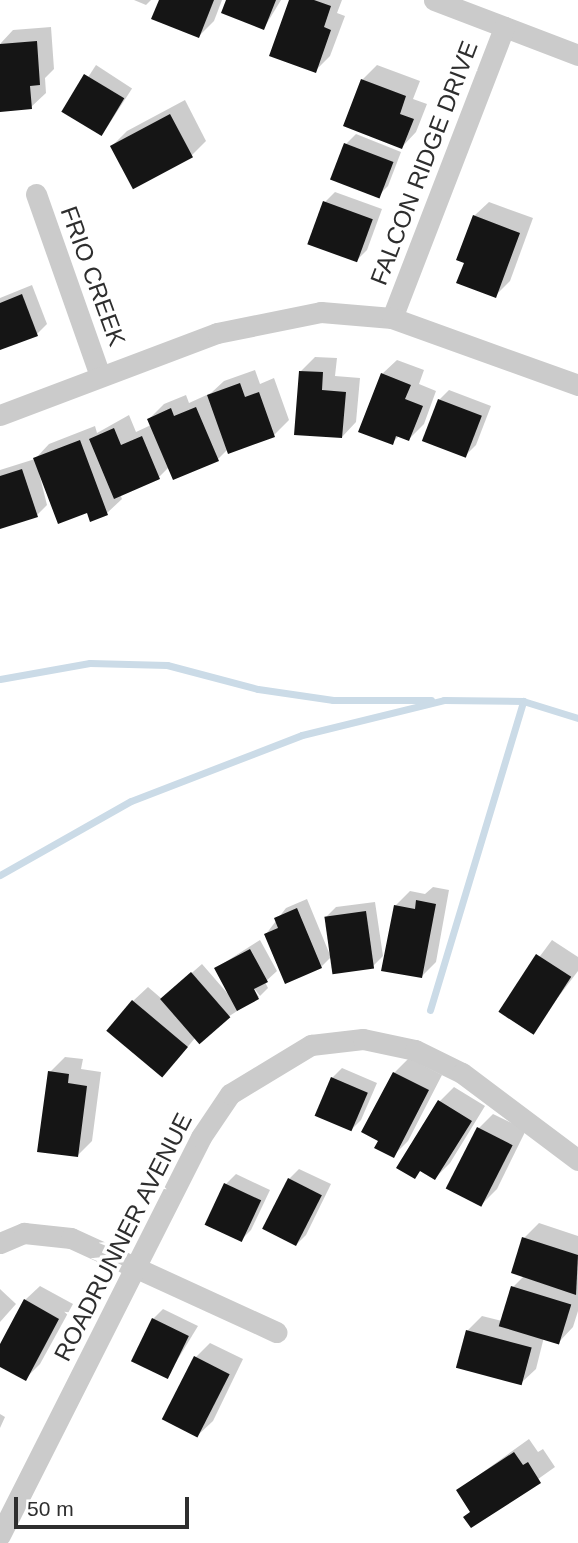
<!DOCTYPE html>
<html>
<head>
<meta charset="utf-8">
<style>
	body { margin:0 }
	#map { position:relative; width:578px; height:1543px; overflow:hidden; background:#fff; font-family:Arial,sans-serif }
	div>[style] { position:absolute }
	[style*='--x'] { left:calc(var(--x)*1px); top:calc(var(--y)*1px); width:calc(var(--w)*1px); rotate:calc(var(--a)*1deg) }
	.shadow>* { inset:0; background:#0003; transform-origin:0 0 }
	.stream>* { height:7px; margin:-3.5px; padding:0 3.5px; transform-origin:3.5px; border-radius:3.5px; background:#cbdbe7 }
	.building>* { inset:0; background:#151515; transform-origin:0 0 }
	.minor>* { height:21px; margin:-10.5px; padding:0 10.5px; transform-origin:10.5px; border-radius:10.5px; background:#cbcbcb }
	span { translate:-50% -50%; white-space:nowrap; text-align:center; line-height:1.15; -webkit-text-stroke:7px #fff; paint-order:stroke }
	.street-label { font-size:24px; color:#2e2e2e }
	.scale { position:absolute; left:14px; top:1497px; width:175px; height:32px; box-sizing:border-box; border:4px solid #2e2e2e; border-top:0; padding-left:9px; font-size:21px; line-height:24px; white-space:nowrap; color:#2e2e2e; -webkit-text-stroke:5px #fff; paint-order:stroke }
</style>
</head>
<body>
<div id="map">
	<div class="shadow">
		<i style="clip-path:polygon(134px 0,151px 0,146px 5px)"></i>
		<i style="clip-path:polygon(160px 0,222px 0,214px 21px,199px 36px)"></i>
		<i style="clip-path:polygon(228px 0,281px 0,264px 28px)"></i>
		<i style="clip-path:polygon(291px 0,342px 0,337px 13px,345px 16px,330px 56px,315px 71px)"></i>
		<i style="clip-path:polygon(51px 27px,54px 69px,45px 78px,46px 93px,31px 107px,0 110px,0 44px,13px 30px)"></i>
		<i style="left:96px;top:65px;width:43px;height:56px;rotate:33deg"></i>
		<i style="clip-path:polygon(377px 65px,420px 81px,413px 99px,427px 104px,416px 132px,402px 147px,362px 80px)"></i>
		<i style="clip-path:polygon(185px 100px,206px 141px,192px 155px,112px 146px,127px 131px)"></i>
		<i style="clip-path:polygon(356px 134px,401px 152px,388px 186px,378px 196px,346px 144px)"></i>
		<i style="clip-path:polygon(335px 192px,382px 209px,367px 250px,357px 260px,325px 202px)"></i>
		<i style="clip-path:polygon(489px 202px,533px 218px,510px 281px,495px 296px,466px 262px,474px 216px)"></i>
		<i style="clip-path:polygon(32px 285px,47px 324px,37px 334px,0 348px,0 298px)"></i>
		<i style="clip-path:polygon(315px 357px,337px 358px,335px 376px,360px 378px,356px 422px,342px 437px,300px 372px)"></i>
		<i style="clip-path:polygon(397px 360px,424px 370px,419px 384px,436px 391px,424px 424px,409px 439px,399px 436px,392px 443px,382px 374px)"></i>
		<i style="clip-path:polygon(255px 370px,260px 384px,274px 378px,289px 420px,274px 435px,228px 449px,218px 459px,169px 467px,159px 477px,120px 494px,122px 499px,107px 513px,91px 520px,88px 511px,36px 461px,47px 505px,37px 515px,0 528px,0 470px,35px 459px,49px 444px,95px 426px,97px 433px,129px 415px,136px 432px,151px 425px,149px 419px,164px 404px,186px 395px,189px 403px,211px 393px,224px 381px)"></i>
		<i style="clip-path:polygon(449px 390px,491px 406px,476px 445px,466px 455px,439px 400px)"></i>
		<i style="clip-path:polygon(433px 887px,449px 890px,436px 962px,421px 977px,395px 906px,410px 891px,425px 894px)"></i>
		<i style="clip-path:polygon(307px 899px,330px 955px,326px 917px,336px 907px,375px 902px,383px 956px,373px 966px,332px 956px,321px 967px,266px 934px,286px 908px)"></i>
		<i style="clip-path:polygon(260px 940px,277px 971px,265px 982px,268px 988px,260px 996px,249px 982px,259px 997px,195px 1038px,176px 1061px,133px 1001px,148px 987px,162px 999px,202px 964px,228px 994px,216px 968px)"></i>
		<i style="clip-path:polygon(552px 940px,578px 957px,578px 971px,531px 1033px,499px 1011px)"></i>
		<i style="clip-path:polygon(65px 1057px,83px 1059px,81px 1069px,101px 1072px,92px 1141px,77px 1156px,50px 1072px)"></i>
		<i style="clip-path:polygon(409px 1058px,442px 1075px,408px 1141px,393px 1156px,380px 1140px,363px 1132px,394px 1073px)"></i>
		<i style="clip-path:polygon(342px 1068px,377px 1083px,361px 1120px,351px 1130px,332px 1078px)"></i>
		<i style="clip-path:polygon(454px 1087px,485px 1106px,450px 1163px,435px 1178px,421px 1170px,414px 1177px,440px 1101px)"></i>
		<i style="clip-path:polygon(493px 1114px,526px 1130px,497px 1189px,482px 1204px,479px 1128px)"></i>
		<i style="clip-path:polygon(299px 1169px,331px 1184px,306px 1235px,296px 1245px,289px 1179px)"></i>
		<i style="clip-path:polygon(236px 1174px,270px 1190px,251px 1230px,241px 1240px,206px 1223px,226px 1184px)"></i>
		<i style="clip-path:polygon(539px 1223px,578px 1236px,578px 1311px,573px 1327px,559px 1342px,544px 1337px,536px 1369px,521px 1383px,467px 1331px,482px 1316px,502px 1321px,513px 1287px,524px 1276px,524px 1238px)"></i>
		<i style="clip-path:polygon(40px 1286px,73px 1304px,40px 1364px,25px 1379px,0 1365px,0 1347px,25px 1300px)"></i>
		<i style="clip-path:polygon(0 1289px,16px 1304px,0 1322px)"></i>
		<i style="clip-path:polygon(163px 1309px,198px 1326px,167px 1377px,153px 1319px)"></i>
		<i style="clip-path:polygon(210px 1343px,243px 1359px,213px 1421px,198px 1435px,196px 1357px)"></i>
		<i style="clip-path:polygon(0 1414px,5px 1417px,0 1428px)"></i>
		<i style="clip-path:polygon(529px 1439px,538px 1452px,543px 1449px,555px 1467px,472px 1526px,471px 1511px,458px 1490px)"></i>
	</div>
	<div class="stream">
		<i style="--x:0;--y:679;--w:91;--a:-10.1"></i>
		<i style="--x:90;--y:663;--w:77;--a:1.5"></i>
		<i style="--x:167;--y:665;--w:94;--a:14.8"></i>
		<i style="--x:258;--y:689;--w:76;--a:8.3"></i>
		<i style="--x:333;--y:700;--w:98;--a:0"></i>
		<i style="--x:0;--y:875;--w:150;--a:-29.5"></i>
		<i style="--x:131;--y:801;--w:183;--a:-21.1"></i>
		<i style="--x:302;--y:735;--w:146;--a:-13.8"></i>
		<i style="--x:444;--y:700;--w:79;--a:0.7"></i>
		<i style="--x:523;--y:701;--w:58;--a:17.2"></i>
		<i style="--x:430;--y:1010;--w:323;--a:-73.2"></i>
	</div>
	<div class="building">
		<i style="clip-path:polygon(159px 0,214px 0,199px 38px,151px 19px)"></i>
		<i style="clip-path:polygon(226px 0,276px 0,264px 30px,221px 13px)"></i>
		<i style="clip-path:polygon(289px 0,314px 0,331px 6px,324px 27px,331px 30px,316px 73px,269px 56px)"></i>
		<i style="clip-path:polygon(37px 41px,40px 85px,30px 86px,32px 109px,0 112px,0 44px)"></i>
		<i style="left:84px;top:74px;width:47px;height:44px;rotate:31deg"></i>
		<i style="clip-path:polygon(361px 79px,406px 96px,400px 114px,414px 119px,402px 149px,343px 126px)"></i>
		<i style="left:170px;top:114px;width:49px;height:68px;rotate:62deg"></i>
		<i style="left:344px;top:143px;width:53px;height:39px;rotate:21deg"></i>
		<i style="left:323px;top:201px;width:53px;height:46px;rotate:20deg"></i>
		<i style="clip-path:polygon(473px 215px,520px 233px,496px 298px,456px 283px,464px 263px,456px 260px)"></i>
		<i style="clip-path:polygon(22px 294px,38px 336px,0 350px,0 303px)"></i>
		<i style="clip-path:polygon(299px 371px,323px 372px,322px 390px,346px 392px,342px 438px,294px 435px)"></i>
		<i style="clip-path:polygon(381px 373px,411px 385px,405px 399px,423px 406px,409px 441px,396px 436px,393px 445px,358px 432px)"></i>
		<i style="clip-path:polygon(240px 383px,245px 397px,259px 392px,275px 437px,228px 454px,207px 395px)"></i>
		<i style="left:438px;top:399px;width:47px;height:45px;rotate:21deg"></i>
		<i style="clip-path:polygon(196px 407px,219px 461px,173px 480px,147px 419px,171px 408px,174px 416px)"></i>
		<i style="clip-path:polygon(114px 428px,121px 445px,142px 436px,160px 479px,114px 499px,89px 439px)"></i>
		<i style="clip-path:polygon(80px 440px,108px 515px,90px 522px,87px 513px,58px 524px,33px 458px)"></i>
		<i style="clip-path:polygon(22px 469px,38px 517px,0 529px,0 476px)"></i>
		<i style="clip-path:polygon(416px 900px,436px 904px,422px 978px,381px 971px,394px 905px,415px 909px)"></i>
		<i style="clip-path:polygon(297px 908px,322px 968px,285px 984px,264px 934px,278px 928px,274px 918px)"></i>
		<i style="left:366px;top:911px;width:58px;height:42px;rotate:82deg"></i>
		<i style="clip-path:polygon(250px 949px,268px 982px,254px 989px,259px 999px,237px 1011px,214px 968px)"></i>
		<i style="left:536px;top:954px;width:42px;height:69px;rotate:33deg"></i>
		<i style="left:191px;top:972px;width:60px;height:41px;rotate:49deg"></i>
		<i style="left:132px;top:1000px;width:73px;height:40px;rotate:40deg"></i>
		<i style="clip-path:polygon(48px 1071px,69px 1074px,68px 1083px,87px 1086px,78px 1157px,37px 1152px)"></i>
		<i style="clip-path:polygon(393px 1072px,429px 1090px,394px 1158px,374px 1148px,378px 1141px,361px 1132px)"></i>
		<i style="left:331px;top:1077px;width:40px;height:42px;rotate:23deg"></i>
		<i style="clip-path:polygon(438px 1100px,472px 1121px,435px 1180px,420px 1171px,415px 1179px,396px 1168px)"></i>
		<i style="left:477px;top:1127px;width:40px;height:69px;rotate:27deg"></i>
		<i style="left:288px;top:1178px;width:38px;height:57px;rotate:27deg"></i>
		<i style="left:224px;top:1183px;width:41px;height:46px;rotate:25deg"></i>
		<i style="clip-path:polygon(522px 1237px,578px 1255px,576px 1295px,511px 1273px)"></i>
		<i style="left:511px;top:1286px;width:63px;height:42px;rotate:17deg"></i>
		<i style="clip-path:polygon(24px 1299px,59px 1319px,26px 1381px,0 1367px,0 1344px)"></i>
		<i style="left:152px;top:1318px;width:41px;height:48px;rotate:26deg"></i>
		<i style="left:466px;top:1330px;width:68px;height:39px;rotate:15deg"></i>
		<i style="left:194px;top:1356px;width:40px;height:71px;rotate:27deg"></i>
		<i style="clip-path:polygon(514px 1452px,523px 1465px,528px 1462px,541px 1483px,471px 1528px,463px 1517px,470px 1512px,456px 1490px)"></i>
	</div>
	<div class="minor">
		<i style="--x:434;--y:0;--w:154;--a:20.9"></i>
		<i style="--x:36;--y:194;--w:193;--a:70.6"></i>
		<i style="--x:392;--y:318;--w:312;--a:-68.9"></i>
		<i style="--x:0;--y:415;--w:232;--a:-20.7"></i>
		<i style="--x:217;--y:333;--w:106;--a:-11.4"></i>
		<i style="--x:321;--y:312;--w:71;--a:4.8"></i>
		<i style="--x:392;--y:318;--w:198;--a:19.8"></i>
		<i style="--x:0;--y:1243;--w:26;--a:-23"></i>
		<i style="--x:24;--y:1233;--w:47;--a:6.1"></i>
		<i style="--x:71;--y:1238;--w:226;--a:24.6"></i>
		<i style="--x:0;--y:1535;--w:446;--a:-63.2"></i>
		<i style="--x:201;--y:1137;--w:52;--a:-56"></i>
		<i style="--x:230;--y:1094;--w:95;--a:-31.2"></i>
		<i style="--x:311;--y:1045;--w:52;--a:-6.6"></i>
		<i style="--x:363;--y:1039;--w:53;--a:11.9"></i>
		<i style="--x:415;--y:1050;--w:52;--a:26.1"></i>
		<i style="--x:462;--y:1073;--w:145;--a:36.9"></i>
	</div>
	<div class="street-label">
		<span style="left:424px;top:163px;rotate:-69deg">FALCON RIDGE DRIVE</span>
		<span style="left:93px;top:276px;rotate:70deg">FRIO CREEK</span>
		<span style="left:123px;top:1237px;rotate:-63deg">ROADRUNNER AVENUE</span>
	</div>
	<div class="scale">50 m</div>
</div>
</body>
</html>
